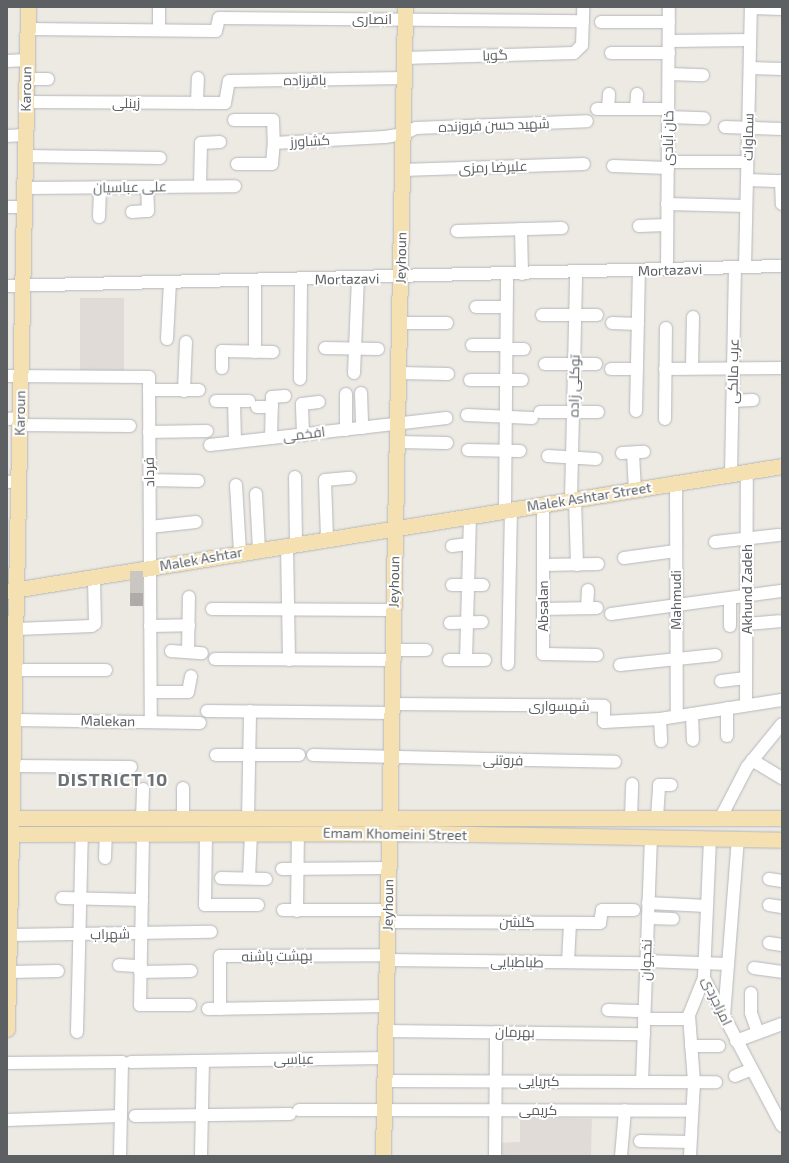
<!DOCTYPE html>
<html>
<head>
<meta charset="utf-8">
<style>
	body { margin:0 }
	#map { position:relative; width:789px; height:1163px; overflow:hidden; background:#edeae4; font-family:"Exo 2",Cairo,sans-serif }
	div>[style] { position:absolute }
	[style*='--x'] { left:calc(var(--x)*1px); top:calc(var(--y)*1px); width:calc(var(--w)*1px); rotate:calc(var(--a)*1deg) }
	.education>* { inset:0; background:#e0dbd6; transform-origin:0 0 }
	.roads { filter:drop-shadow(0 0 1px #b5b7ba) drop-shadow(0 0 1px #b5b7ba) }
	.minor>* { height:12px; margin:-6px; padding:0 6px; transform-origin:6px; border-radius:6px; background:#fff }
	.major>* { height:15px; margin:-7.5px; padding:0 7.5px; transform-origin:7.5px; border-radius:7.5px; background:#f5e0b1 }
	.wall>* { inset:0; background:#aeaba8 }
	.building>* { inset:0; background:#cac7c3; transform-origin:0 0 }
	span { translate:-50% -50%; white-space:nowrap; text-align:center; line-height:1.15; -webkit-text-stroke:4px #fff; paint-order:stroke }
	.street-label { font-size:14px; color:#5c6063 }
	.district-label { font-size:18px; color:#6d7275; font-weight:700; letter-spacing:1px }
	.frame { position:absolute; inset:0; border:8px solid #5c6063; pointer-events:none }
</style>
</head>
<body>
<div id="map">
	<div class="education">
		<i style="left:80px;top:298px;width:44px;height:74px"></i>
		<i style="clip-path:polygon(520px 1118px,592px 1119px,591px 1156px,498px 1156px,499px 1143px,520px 1142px)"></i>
	</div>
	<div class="roads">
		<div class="minor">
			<i style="--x:751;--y:8;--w:31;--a:2"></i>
			<i style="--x:601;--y:22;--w:68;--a:0"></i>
			<i style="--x:27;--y:29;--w:189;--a:0.6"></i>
			<i style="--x:216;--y:31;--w:13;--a:-77"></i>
			<i style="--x:219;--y:18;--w:364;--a:0.5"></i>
			<i style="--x:159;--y:30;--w:23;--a:-90"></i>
			<i style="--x:669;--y:41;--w:81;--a:-0.7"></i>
			<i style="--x:611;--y:53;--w:58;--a:0"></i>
			<i style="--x:404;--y:58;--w:170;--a:-1.7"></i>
			<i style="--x:574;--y:53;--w:11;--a:-45"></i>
			<i style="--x:582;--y:45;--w:38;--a:-88"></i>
			<i style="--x:7;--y:61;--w:20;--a:-3"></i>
			<i style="--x:750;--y:68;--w:32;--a:2"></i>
			<i style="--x:669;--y:74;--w:34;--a:2"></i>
			<i style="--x:26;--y:79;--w:22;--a:0"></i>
			<i style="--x:26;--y:102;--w:199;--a:0.3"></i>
			<i style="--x:225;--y:103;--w:22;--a:-80"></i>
			<i style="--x:229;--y:81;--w:175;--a:-1"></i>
			<i style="--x:197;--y:103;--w:25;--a:-88"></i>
			<i style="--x:597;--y:109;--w:71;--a:0"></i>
			<i style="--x:608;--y:109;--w:15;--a:-86"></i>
			<i style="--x:636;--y:109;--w:15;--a:-86"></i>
			<i style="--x:668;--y:117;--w:36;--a:2"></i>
			<i style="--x:234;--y:120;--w:39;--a:0"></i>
			<i style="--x:273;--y:120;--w:23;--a:88"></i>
			<i style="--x:725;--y:127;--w:57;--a:2"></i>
			<i style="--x:7;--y:136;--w:18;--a:-3"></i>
			<i style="--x:25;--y:156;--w:135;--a:0.8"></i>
			<i style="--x:668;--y:162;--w:79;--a:0"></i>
			<i style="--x:237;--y:164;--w:35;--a:0"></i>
			<i style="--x:272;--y:164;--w:21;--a:-85"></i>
			<i style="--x:274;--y:143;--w:111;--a:-3.1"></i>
			<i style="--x:385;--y:137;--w:18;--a:-9"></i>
			<i style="--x:403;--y:134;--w:14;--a:-25"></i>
			<i style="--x:416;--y:128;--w:171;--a:-2.3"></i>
			<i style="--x:613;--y:166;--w:55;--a:2.1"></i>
			<i style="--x:402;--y:170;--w:182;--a:-1.9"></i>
			<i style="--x:747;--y:180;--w:35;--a:2"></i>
			<i style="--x:781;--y:181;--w:23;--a:88"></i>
			<i style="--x:200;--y:186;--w:43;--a:-88.7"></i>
			<i style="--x:201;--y:143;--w:19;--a:-3"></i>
			<i style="--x:25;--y:188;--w:210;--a:-0.5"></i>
			<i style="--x:667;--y:204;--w:79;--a:1.5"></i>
			<i style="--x:7;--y:207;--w:17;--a:0"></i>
			<i style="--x:132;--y:212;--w:16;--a:-4"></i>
			<i style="--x:148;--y:211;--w:24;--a:-92"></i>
			<i style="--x:99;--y:217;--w:29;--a:-88"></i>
			<i style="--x:639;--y:226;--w:28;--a:-2"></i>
			<i style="--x:521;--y:229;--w:45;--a:88.7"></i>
			<i style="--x:457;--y:231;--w:105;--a:-1.6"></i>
			<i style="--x:745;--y:267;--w:260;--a:-88.7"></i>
			<i style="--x:667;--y:270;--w:263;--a:-89.6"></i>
			<i style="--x:7;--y:286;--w:775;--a:-1.48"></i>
			<i style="--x:476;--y:307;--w:30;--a:0"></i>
			<i style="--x:542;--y:315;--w:55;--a:0"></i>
			<i style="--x:400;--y:323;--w:47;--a:0"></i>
			<i style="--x:612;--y:323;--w:26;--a:2"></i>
			<i style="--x:167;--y:339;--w:57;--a:-87"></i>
			<i style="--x:472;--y:345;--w:34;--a:0"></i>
			<i style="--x:325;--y:348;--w:53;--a:1.1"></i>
			<i style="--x:506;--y:349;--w:18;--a:0"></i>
			<i style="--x:255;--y:352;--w:71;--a:-90"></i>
			<i style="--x:545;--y:364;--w:51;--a:0"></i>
			<i style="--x:222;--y:368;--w:17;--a:-90"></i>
			<i style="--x:222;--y:351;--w:51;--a:1.1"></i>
			<i style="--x:692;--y:368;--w:51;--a:-88.9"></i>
			<i style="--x:611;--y:369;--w:26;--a:0"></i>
			<i style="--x:665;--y:369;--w:117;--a:-0.5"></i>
			<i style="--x:354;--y:373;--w:95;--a:-87.6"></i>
			<i style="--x:399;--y:373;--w:49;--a:1.2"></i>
			<i style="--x:7;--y:376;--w:142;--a:0.4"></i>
			<i style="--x:149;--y:377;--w:345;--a:89.7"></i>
			<i style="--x:300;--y:379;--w:99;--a:-89.4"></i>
			<i style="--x:470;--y:380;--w:52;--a:0"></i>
			<i style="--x:149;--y:390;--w:50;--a:0"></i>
			<i style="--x:184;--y:391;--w:49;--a:-87.7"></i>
			<i style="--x:361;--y:393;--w:35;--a:88"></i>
			<i style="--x:216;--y:401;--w:33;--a:0"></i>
			<i style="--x:234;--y:401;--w:41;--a:88.6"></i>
			<i style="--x:733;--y:401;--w:20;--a:-3"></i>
			<i style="--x:257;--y:407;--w:15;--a:0"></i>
			<i style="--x:636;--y:411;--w:141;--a:-88.8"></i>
			<i style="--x:540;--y:412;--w:58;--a:0"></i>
			<i style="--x:467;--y:415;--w:65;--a:2.6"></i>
			<i style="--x:7;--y:419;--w:13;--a:-4"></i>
			<i style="--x:665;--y:419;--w:91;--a:-89.4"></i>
			<i style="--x:20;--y:425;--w:110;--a:0.5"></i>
			<i style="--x:346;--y:430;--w:36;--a:-90"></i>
			<i style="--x:149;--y:432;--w:58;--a:-1"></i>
			<i style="--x:303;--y:435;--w:31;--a:-92"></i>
			<i style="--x:302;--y:404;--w:17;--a:-7"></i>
			<i style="--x:271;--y:438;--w:41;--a:-88.6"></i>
			<i style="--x:272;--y:397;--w:13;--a:-4"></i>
			<i style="--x:397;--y:442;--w:50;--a:1.1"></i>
			<i style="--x:210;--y:445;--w:238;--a:-6.5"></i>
			<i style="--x:468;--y:450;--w:52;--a:1.1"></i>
			<i style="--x:622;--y:453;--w:22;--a:-3"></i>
			<i style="--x:633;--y:453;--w:37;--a:87"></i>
			<i style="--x:548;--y:456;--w:48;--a:3.6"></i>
			<i style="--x:731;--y:474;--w:206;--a:-88.9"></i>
			<i style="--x:295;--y:477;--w:66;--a:89.1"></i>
			<i style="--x:149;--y:480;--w:49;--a:1.2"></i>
			<i style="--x:7;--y:482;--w:12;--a:-5"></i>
			<i style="--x:676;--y:483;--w:233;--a:89.8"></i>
			<i style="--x:236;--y:485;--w:68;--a:86.6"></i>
			<i style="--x:256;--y:494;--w:56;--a:86.9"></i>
			<i style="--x:571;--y:500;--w:228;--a:-88.7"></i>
			<i style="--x:575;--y:500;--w:65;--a:88.2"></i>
			<i style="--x:543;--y:505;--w:149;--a:90"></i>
			<i style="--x:543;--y:654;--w:54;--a:1.1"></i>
			<i style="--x:505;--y:511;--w:236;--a:-89.5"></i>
			<i style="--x:150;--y:527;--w:46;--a:-6.2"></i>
			<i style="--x:327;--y:538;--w:58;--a:-92"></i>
			<i style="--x:325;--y:480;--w:25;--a:-5"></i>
			<i style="--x:715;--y:542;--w:64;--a:-6.2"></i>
			<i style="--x:287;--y:545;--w:115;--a:89"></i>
			<i style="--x:452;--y:546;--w:17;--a:-7"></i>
			<i style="--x:624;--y:558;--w:52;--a:-7.7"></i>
			<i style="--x:543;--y:565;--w:55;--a:-1"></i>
			<i style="--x:94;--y:578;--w:46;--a:88.8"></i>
			<i style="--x:452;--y:585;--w:31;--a:0"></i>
			<i style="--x:730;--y:598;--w:28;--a:90"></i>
			<i style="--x:587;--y:608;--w:18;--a:-87"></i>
			<i style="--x:212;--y:609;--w:182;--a:0.3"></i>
			<i style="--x:543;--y:609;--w:54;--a:-1.1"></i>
			<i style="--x:611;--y:614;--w:173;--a:-7.7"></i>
			<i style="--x:450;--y:623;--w:32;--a:-2"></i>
			<i style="--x:747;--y:624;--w:32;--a:-5"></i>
			<i style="--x:150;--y:626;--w:39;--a:-1"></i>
			<i style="--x:17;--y:629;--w:75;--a:-2.3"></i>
			<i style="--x:393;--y:650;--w:33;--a:0"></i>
			<i style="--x:171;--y:651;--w:31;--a:4"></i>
			<i style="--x:188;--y:652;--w:55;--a:-89"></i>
			<i style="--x:215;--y:659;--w:178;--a:0.3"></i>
			<i style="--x:449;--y:660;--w:36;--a:0"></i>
			<i style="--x:466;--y:660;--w:143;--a:-88.4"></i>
			<i style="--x:508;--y:664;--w:154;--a:-88.9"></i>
			<i style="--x:620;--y:665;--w:96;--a:-6"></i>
			<i style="--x:16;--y:670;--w:90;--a:0"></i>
			<i style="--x:721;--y:681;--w:25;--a:-7"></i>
			<i style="--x:151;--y:692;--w:37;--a:0"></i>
			<i style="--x:188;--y:692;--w:16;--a:-79"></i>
			<i style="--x:392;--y:704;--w:212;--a:0.5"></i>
			<i style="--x:604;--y:706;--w:16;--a:90"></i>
			<i style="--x:604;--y:722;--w:56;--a:-3.1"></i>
			<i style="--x:660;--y:719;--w:123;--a:-8.9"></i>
			<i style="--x:746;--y:705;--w:233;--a:-89.8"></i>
			<i style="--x:727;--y:708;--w:28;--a:90"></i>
			<i style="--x:207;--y:711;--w:185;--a:0.6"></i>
			<i style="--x:692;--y:714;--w:26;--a:88"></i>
			<i style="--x:660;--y:719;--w:22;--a:87"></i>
			<i style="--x:15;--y:720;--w:185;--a:0.9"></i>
			<i style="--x:216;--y:755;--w:83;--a:0"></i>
			<i style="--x:313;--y:755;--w:302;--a:1.3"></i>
			<i style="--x:752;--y:760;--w:35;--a:31"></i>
			<i style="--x:14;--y:766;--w:117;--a:0.5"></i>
			<i style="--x:657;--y:817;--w:32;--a:-86"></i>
			<i style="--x:659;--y:785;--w:12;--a:0"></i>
			<i style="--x:721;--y:817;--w:56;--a:-62.5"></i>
			<i style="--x:747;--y:767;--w:55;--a:-50.9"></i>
			<i style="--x:631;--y:818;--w:34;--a:-88"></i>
			<i style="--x:142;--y:819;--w:30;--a:-88"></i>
			<i style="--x:183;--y:819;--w:31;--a:-90"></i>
			<i style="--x:248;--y:819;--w:108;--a:-88.9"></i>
			<i style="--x:143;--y:834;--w:171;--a:91"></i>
			<i style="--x:140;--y:1005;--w:50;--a:0"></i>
			<i style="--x:206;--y:834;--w:71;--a:90.8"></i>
			<i style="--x:205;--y:905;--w:53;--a:0"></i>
			<i style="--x:710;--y:839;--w:139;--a:92.5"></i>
			<i style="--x:704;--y:978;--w:167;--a:62.2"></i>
			<i style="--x:105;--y:858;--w:24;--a:-88"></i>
			<i style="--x:282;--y:869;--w:107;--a:-0.5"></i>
			<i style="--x:221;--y:878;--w:45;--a:1.3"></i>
			<i style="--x:249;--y:878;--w:44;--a:-87.4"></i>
			<i style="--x:769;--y:879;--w:13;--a:9"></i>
			<i style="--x:62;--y:898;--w:80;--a:1.4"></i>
			<i style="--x:648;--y:903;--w:58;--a:3"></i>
			<i style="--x:769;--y:905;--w:13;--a:9"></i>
			<i style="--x:283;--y:910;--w:105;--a:0"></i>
			<i style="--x:297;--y:911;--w:77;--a:-89.3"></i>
			<i style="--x:648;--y:918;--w:25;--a:2"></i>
			<i style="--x:388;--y:922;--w:212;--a:0.3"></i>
			<i style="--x:600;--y:923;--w:13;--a:-81"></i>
			<i style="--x:602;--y:910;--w:32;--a:0"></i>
			<i style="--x:10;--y:935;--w:201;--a:-0.9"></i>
			<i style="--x:769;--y:943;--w:13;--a:9"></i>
			<i style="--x:387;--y:960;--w:259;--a:0.7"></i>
			<i style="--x:646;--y:961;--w:82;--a:2.1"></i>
			<i style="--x:568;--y:962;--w:39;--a:-87"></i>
			<i style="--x:119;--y:965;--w:22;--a:3"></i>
			<i style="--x:754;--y:968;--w:28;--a:8"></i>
			<i style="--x:9;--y:972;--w:49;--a:-1.2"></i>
			<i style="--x:140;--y:972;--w:51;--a:-1.1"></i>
			<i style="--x:751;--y:993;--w:20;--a:90"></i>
			<i style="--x:751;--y:1013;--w:21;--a:71"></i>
			<i style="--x:208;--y:1009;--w:178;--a:-1"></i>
			<i style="--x:220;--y:1009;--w:53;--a:-90"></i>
			<i style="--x:220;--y:956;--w:167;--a:-0.3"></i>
			<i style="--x:608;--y:1010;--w:36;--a:2"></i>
			<i style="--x:724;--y:1016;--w:178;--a:-85.5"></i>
			<i style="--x:644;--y:1019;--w:45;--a:0"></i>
			<i style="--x:386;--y:1031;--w:258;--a:0.7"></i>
			<i style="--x:77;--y:1032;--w:198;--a:-88.6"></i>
			<i style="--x:736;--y:1041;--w:49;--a:-20.3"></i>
			<i style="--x:691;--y:1046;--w:28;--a:0"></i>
			<i style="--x:131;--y:1062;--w:254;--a:-0.9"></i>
			<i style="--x:7;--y:1063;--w:115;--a:-0.5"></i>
			<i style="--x:122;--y:1062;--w:94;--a:91.2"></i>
			<i style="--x:735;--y:1076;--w:18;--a:-22"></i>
			<i style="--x:385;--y:1081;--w:331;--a:0.2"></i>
			<i style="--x:642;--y:1082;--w:244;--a:-87.9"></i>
			<i style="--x:299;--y:1110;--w:393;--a:0.1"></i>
			<i style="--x:135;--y:1116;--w:155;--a:-0.7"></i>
			<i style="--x:7;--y:1120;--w:114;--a:-2"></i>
			<i style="--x:640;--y:1141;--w:50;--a:1.1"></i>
			<i style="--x:201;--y:1156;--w:95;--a:-88.8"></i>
			<i style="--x:495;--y:1156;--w:124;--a:-89.5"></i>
			<i style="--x:621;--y:1156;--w:46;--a:-85"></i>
			<i style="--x:690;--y:1156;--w:74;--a:-86.9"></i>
			<i style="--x:694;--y:1082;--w:67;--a:-94.3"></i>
			<i style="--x:689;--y:1015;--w:40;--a:-68"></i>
		</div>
		<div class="major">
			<i style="--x:7;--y:591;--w:785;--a:-9.16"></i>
			<i style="--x:7;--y:818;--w:775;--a:0"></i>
			<i style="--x:7;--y:834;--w:418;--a:-0.1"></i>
			<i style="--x:425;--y:833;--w:357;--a:1.1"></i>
			<i style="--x:7;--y:1029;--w:1022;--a:-88.82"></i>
			<i style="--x:383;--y:1156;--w:1149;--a:-88.9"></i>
		</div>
	</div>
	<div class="wall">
		<i style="clip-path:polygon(130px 571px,143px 592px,143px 606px,130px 606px)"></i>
	</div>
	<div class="building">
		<i style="left:130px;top:571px;width:13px;height:22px"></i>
	</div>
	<div class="street-label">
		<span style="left:372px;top:19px">انصاری</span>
		<span style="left:495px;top:55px;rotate:-2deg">گویا</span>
		<span style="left:305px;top:80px;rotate:-1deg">باقرزاده</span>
		<span style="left:26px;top:89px;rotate:-89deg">Karoun</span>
		<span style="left:126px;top:103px">زینلی</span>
		<span style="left:494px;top:125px;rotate:-2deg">شهید حسن فروزنده</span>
		<span style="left:748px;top:137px;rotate:-89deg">سماوات</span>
		<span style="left:668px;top:138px;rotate:-89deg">خان آبادی</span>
		<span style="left:310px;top:141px;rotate:-3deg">کشاورز</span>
		<span style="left:493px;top:167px;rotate:-2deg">علیرضا رمزی</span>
		<span style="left:130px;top:187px;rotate:-1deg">علی عباسیان</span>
		<span style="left:401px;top:258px;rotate:-89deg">Jeyhoun</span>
		<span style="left:670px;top:270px;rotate:-2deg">Mortazavi</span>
		<span style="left:347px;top:279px;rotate:-1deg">Mortazavi</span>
		<span style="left:733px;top:371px;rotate:-89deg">عرب مالکی</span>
		<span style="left:574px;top:386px;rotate:-89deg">توکلی زاده</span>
		<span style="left:20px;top:413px;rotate:-89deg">Karoun</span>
		<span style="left:304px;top:434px;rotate:-7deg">افخمی</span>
		<span style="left:149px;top:472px;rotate:-91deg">فرداد</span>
		<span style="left:589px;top:497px;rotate:-9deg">Malek Ashtar Street</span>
		<span style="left:201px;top:559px;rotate:-10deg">Malek Ashtar</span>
		<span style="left:394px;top:582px;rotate:-89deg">Jeyhoun</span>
		<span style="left:747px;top:589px;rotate:-90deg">Akhund Zadeh</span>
		<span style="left:676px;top:600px;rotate:-90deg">Mahmudi</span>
		<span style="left:543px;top:606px;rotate:-90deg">Absalan</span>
		<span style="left:559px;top:706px">شهسواری</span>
		<span style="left:108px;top:721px;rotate:1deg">Malekan</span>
		<span style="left:503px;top:760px;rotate:1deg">فروتنی</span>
		<span style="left:395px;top:834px;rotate:1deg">Emam Khomeini Street</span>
		<span style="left:388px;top:905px;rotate:-89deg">Jeyhoun</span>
		<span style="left:517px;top:922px">گلشن</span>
		<span style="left:110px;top:934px;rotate:-1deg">شهراب</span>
		<span style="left:277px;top:956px;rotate:-1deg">بهشت پاشنه</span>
		<span style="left:646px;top:960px;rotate:-88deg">نخجوان</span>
		<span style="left:517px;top:962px;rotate:1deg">طباطبایی</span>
		<span style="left:717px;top:1001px;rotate:65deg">امزاجردی</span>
		<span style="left:515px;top:1032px;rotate:1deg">بهرمان</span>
		<span style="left:294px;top:1059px;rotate:-1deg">عباسی</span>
		<span style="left:539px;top:1081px">کبریایی</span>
		<span style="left:538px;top:1110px">کریمی</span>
	</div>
	<div class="district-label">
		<span style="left:113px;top:779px">DISTRICT 10</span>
	</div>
	<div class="frame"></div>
</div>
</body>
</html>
